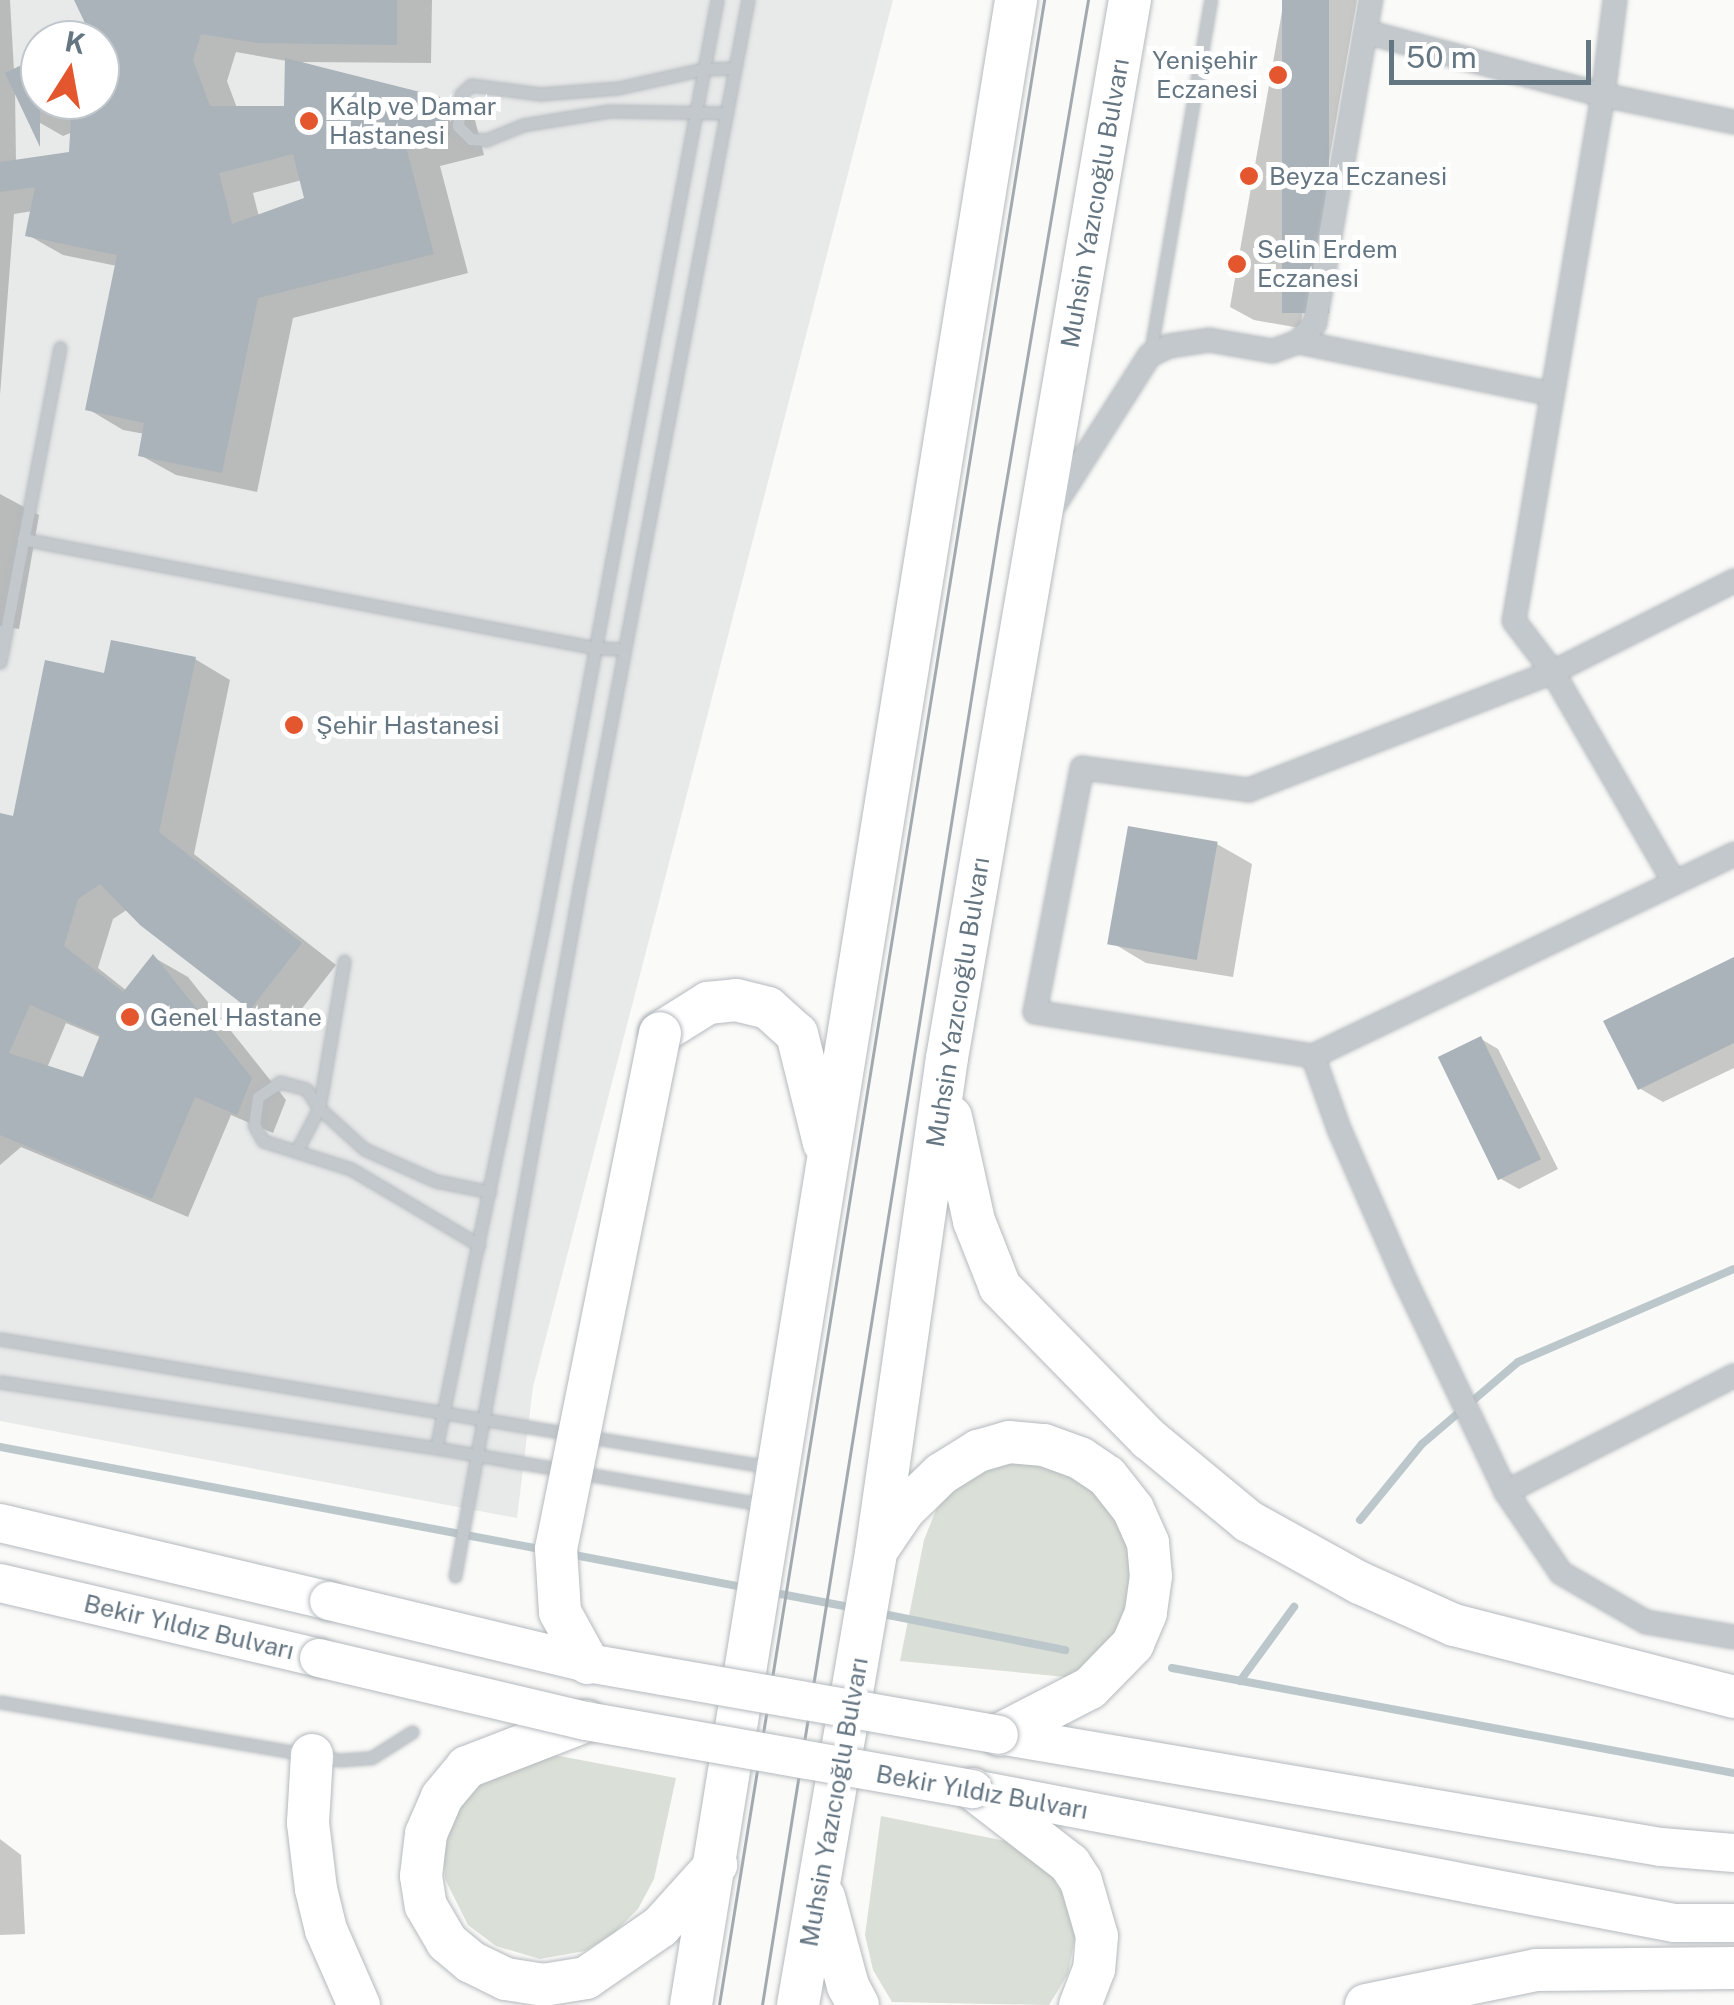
<!DOCTYPE html>
<html>
<head>
<meta charset="utf-8">
<style>
	body { margin:0 }
	#map { position:relative; width:1734px; height:2005px; overflow:hidden; background:#fafaf8; font-family:"Public Sans",sans-serif }
	div>[style] { position:absolute }
	[style*='--x'] { left:calc(var(--x)*1px); top:calc(var(--y)*1px); width:calc(var(--w)*1px); rotate:calc(var(--a)*1deg) }
	.built>* { inset:0; background:#e8e9e9 }
	.green>* { inset:0; background:#dadfd7 }
	.shadow>* { inset:0; background:#0003 }
	.stream>* { height:8px; margin:-4px; padding:0 4px; transform-origin:4px; border-radius:4px; background:#bbc7cb }
	.building>* { inset:0; background:#aab3b9; transform-origin:0 0 }
	.roads { filter:drop-shadow(0 0 2px #b5babe) drop-shadow(0 0 2px #b5babe) }
	.lane>* { height:11px; margin:-5.5px; padding:0 5.5px; transform-origin:5.5px; border-radius:5.5px; background:#c3c8cc }
	.street>* { height:22px; margin:-11px; padding:0 11px; transform-origin:11px; border-radius:11px; background:#c3c8cc }
	.primary>* { height:38px; margin:-19px; padding:0 19px; transform-origin:19px; border-radius:19px; background:#fff }
	.highway>* { height:42px; margin:-21px; padding:0 21px; transform-origin:21px; border-radius:21px; background:#fff }
	.tram>* { height:2.5px; margin:-1.25px; padding:0 1.25px; transform-origin:1.25px; border-radius:1.25px; background:#a2aab0 }
	.bridges { filter:drop-shadow(0 0 2px #b5babe) drop-shadow(0 0 2px #b5babe) }
	.primary-bridge>* { height:38px; margin:-19px; padding:0 19px; transform-origin:19px; border-radius:19px; background:#fff }
	.highway-bridge>* { height:42px; margin:-21px; padding:0 21px; transform-origin:21px; border-radius:21px; background:#fff }
	.dots>* { width:28px; height:28px; translate:-50% -50%; box-sizing:border-box; border:5px solid #fff; border-radius:50% }
	span { translate:-50% -50%; white-space:nowrap; text-align:center; line-height:1.15; -webkit-text-stroke:10px #fff; paint-order:stroke }
	.poi-label { font-size:25px; color:#657683 }
	.right { translate:-100% -50%; text-align:right }
	.left { translate:0 -50%; text-align:left }
	.street-label { font-size:25px; color:#657683 }
	.north { position:absolute; left:20px; top:20px; width:100px; height:100px; box-sizing:border-box; background:#fff; border:2px solid #c1c8cd; border-radius:50%; rotate:11deg; font-size:28px; font-weight:700; line-height:40px; text-align:center; color:#657683 }
	.north::after { content:''; display:block; margin:auto; width:35px; height:45px; background:#e4572e; clip-path:polygon(50% 0,100% 100%,50% 72%,0 100%) }
	.scale { position:absolute; left:1389px; top:40px; width:202px; height:45px; box-sizing:border-box; border:5px solid #657683; border-top:0; padding-left:12px; font-size:30px; line-height:35px; white-space:nowrap; color:#657683; -webkit-text-stroke:8px #fff; paint-order:stroke }
</style>
</head>
<body>
<div id="map">
	<div class="built">
		<i style="clip-path:polygon(evenodd,0 0,893px 0,533px 1387px,517px 1518px,0 1421px,0 0,40px 40px,100px 40px,100px 100px,40px 100px,40px 40px)"></i>
	</div>
	<div class="green">
		<i style="clip-path:polygon(1008px 1457px,1080px 1473px,1132px 1539px,1129px 1605px,1113px 1638px,1084px 1667px,1066px 1677px,900px 1661px,924px 1540px,936px 1510px,955px 1485px)"></i>
		<i style="clip-path:polygon(554px 1755px,676px 1778px,654px 1879px,638px 1909px,614px 1933px,585px 1951px,540px 1959px,496px 1946px,468px 1925px,445px 1879px,443px 1846px,467px 1789px)"></i>
		<i style="clip-path:polygon(881px 1816px,1021px 1844px,1046px 1867px,1065px 1897px,1076px 1932px,1068px 1974px,1049px 2005px,892px 2002px,873px 1970px,865px 1935px)"></i>
	</div>
	<div class="shadow">
		<i style="clip-path:polygon(evenodd,0 0,10px 0,14px 71px,40px 59px,40px 100px,100px 100px,100px 40px,80px 40px,93px 34px,77px 0,432px 0,431px 63px,301px 62px,439px 100px,475px 120px,484px 155px,440px 166px,468px 273px,293px 318px,257px 492px,176px 475px,140px 455px,145px 434px,123px 430px,88px 409px,117px 266px,63px 255px,28px 235px,33px 211px,14px 214px,0 395px,0 0,236px 52px,287px 61px,287px 109px,237px 108px,227px 81px,236px 52px,0 0,15px 88px,28px 116px,63px 136px,73px 132px,71px 154px,16px 162px,15px 88px,0 0,302px 180px,307px 200px,259px 217px,253px 193px,302px 180px)"></i>
		<i style="clip-path:polygon(1284px 0,1357px 0,1300px 328px,1254px 320px,1230px 307px)"></i>
		<i style="clip-path:polygon(0 494px,39px 515px,19px 629px,0 626px)"></i>
		<i style="clip-path:polygon(evenodd,195px 659px,230px 680px,194px 854px,336px 965px,286px 1029px,251px 1008px,128px 909px,113px 919px,98px 968px,127px 991px,153px 957px,188px 977px,286px 1100px,273px 1133px,231px 1115px,188px 1217px,21px 1147px,0 1165px,0 815px,15px 819px,106px 676px,195px 659px,66px 1023px,102px 1038px,84px 1080px,47px 1068px,66px 1023px)"></i>
		<i style="clip-path:polygon(1217px 844px,1252px 864px,1233px 977px,1146px 963px,1111px 942px)"></i>
		<i style="clip-path:polygon(1734px 960px,1734px 1068px,1663px 1102px,1639px 1088px)"></i>
		<i style="clip-path:polygon(1481px 1039px,1498px 1049px,1558px 1169px,1519px 1189px,1501px 1179px)"></i>
		<i style="clip-path:polygon(0 1839px,21px 1855px,25px 1934px,0 1935px)"></i>
	</div>
	<div class="stream">
		<i style="--x:0;--y:1447;--w:555;--a:10.7"></i>
		<i style="--x:1360;--y:1520;--w:98;--a:-50.8"></i>
		<i style="--x:1422;--y:1444;--w:126;--a:-40.5"></i>
		<i style="--x:1518;--y:1362;--w:235;--a:-23.3"></i>
		<i style="--x:569;--y:1554;--w:181;--a:10.8"></i>
		<i style="--x:770;--y:1592;--w:86;--a:10.7"></i>
		<i style="--x:878;--y:1613;--w:191;--a:11.2"></i>
		<i style="--x:1172;--y:1668;--w:572;--a:10.58"></i>
		<i style="--x:1240;--y:1681;--w:92;--a:-53.9"></i>
	</div>
	<div class="building">
		<i style="clip-path:polygon(evenodd,74px 0,397px 0,397px 45px,257px 43px,201px 34px,193px 60px,210px 106px,284px 106px,285px 58px,440px 97px,450px 135px,406px 147px,434px 254px,258px 298px,222px 473px,138px 456px,144px 423px,85px 410px,117px 255px,25px 236px,35px 187px,0 192px,0 162px,69px 152px,72px 100px,100px 100px,100px 40px,93px 40px,74px 0,293px 154px,304px 198px,232px 224px,219px 173px,293px 154px)"></i>
		<i style="left:1282px;top:0;width:47px;height:313px"></i>
		<i style="clip-path:polygon(40px 56px,40px 147px,5px 73px)"></i>
		<i style="clip-path:polygon(evenodd,111px 640px,196px 657px,159px 832px,302px 943px,250px 1010px,140px 925px,100px 884px,78px 899px,64px 946px,123px 992px,153px 954px,252px 1078px,237px 1115px,195px 1097px,152px 1199px,0 1135px,0 813px,13px 816px,45px 660px,104px 673px,111px 640px,30px 1005px,100px 1035px,83px 1077px,9px 1053px,30px 1005px)"></i>
		<i style="left:1128px;top:826px;width:91px;height:120px;rotate:10deg"></i>
		<i style="clip-path:polygon(1734px 957px,1734px 1043px,1638px 1090px,1603px 1021px)"></i>
		<i style="left:1481px;top:1036px;width:137px;height:48px;rotate:64deg"></i>
	</div>
	<div class="roads">
		<div class="lane">
			<i style="--x:727;--y:113;--w:118;--a:-179"></i>
			<i style="--x:609;--y:111;--w:87;--a:170.8"></i>
			<i style="--x:523;--y:125;--w:40;--a:158"></i>
			<i style="--x:486;--y:140;--w:15;--a:-176"></i>
			<i style="--x:471;--y:139;--w:18;--a:-135"></i>
			<i style="--x:458;--y:126;--w:32;--a:-85"></i>
			<i style="--x:461;--y:94;--w:13;--a:-42"></i>
			<i style="--x:471;--y:85;--w:70;--a:7.4"></i>
			<i style="--x:540;--y:94;--w:78;--a:-4.4"></i>
			<i style="--x:618;--y:88;--w:88;--a:-12.5"></i>
			<i style="--x:704;--y:69;--w:31;--a:-2"></i>
			<i style="--x:1150;--y:355;--w:360;--a:-80.3"></i>
			<i style="--x:23;--y:539;--w:583;--a:10.77"></i>
			<i style="--x:596;--y:648;--w:28;--a:2"></i>
			<i style="--x:0;--y:662;--w:320;--a:-79.2"></i>
			<i style="--x:297;--y:1150;--w:47;--a:-62.4"></i>
			<i style="--x:319;--y:1108;--w:149;--a:-80.3"></i>
			<i style="--x:479;--y:1245;--w:149;--a:-149.3"></i>
			<i style="--x:351;--y:1169;--w:92;--a:-162.3"></i>
			<i style="--x:263;--y:1141;--w:18;--a:-119"></i>
			<i style="--x:254;--y:1125;--w:28;--a:-82"></i>
			<i style="--x:258;--y:1097;--w:27;--a:-34"></i>
			<i style="--x:280;--y:1082;--w:27;--a:15"></i>
			<i style="--x:306;--y:1089;--w:23;--a:56"></i>
			<i style="--x:319;--y:1108;--w:61;--a:42.3"></i>
			<i style="--x:364;--y:1149;--w:79;--a:24"></i>
			<i style="--x:436;--y:1181;--w:55;--a:11.5"></i>
			<i style="--x:0;--y:1339;--w:781;--a:9.44"></i>
			<i style="--x:0;--y:1382;--w:441;--a:8.6"></i>
			<i style="--x:436;--y:1448;--w:335;--a:9.8"></i>
			<i style="--x:436;--y:1448;--w:537;--a:-78.4"></i>
			<i style="--x:544;--y:922;--w:938;--a:-79.37"></i>
			<i style="--x:455;--y:1576;--w:697;--a:-79.75"></i>
			<i style="--x:579;--y:890;--w:906;--a:-79.25"></i>
			<i style="--x:0;--y:1702;--w:345;--a:9.7"></i>
			<i style="--x:340;--y:1760;--w:31;--a:-4"></i>
			<i style="--x:371;--y:1758;--w:49;--a:-32.4"></i>
		</div>
		<div class="street">
			<i style="--x:1366;--y:32;--w:245;--a:14.9"></i>
			<i style="--x:1603;--y:95;--w:96;--a:-82.8"></i>
			<i style="--x:1734;--y:122;--w:134;--a:-168.4"></i>
			<i style="--x:1603;--y:95;--w:533;--a:99.6"></i>
			<i style="--x:1514;--y:621;--w:64;--a:52.6"></i>
			<i style="--x:1553;--y:672;--w:326;--a:158.8"></i>
			<i style="--x:1249;--y:790;--w:168;--a:-172.5"></i>
			<i style="--x:1082;--y:768;--w:248;--a:100.9"></i>
			<i style="--x:1035;--y:1012;--w:281;--a:9"></i>
			<i style="--x:1313;--y:1056;--w:467;--a:-25.6"></i>
			<i style="--x:1298;--y:342;--w:258;--a:11.6"></i>
			<i style="--x:1053;--y:507;--w:180;--a:-57.5"></i>
			<i style="--x:1150;--y:355;--w:21;--a:-25"></i>
			<i style="--x:1169;--y:346;--w:40;--a:-8.5"></i>
			<i style="--x:1209;--y:340;--w:65;--a:9.8"></i>
			<i style="--x:1273;--y:351;--w:27;--a:-20"></i>
			<i style="--x:1298;--y:342;--w:25;--a:-48"></i>
			<i style="--x:1315;--y:323;--w:328;--a:-80.2"></i>
			<i style="--x:1674;--y:882;--w:242;--a:-120"></i>
			<i style="--x:1553;--y:672;--w:203;--a:-26.7"></i>
			<i style="--x:1313;--y:1056;--w:77;--a:70.4"></i>
			<i style="--x:1339;--y:1129;--w:163;--a:66.4"></i>
			<i style="--x:1404;--y:1278;--w:237;--a:64.5"></i>
			<i style="--x:1506;--y:1492;--w:256;--a:-27"></i>
			<i style="--x:1506;--y:1492;--w:98;--a:55.8"></i>
			<i style="--x:1561;--y:1573;--w:98;--a:30"></i>
			<i style="--x:1646;--y:1622;--w:89;--a:9.7"></i>
		</div>
		<div class="primary">
			<i style="--x:0;--y:1523;--w:338;--a:13.3"></i>
			<i style="--x:0;--y:1583;--w:328;--a:13.2"></i>
			<i style="--x:999;--y:1735;--w:671;--a:9.6"></i>
			<i style="--x:1661;--y:1847;--w:73;--a:4.7"></i>
			<i style="--x:973;--y:1789;--w:714;--a:10.82"></i>
			<i style="--x:1674;--y:1923;--w:60;--a:0"></i>
		</div>
		<div class="highway">
			<i style="--x:660;--y:1033;--w:57;--a:-32"></i>
			<i style="--x:708;--y:1003;--w:28;--a:-6"></i>
			<i style="--x:736;--y:1000;--w:33;--a:14"></i>
			<i style="--x:768;--y:1008;--w:39;--a:42"></i>
			<i style="--x:797;--y:1034;--w:112;--a:76.1"></i>
			<i style="--x:951;--y:1117;--w:107;--a:77.5"></i>
			<i style="--x:974;--y:1221;--w:71;--a:68.5"></i>
			<i style="--x:1000;--y:1287;--w:213;--a:45.6"></i>
			<i style="--x:1149;--y:1439;--w:129;--a:39.6"></i>
			<i style="--x:1248;--y:1521;--w:128;--a:29"></i>
			<i style="--x:1360;--y:1583;--w:103;--a:24.1"></i>
			<i style="--x:1454;--y:1625;--w:289;--a:14.4"></i>
			<i style="--x:881;--y:1544;--w:41;--a:-55.9"></i>
			<i style="--x:904;--y:1510;--w:52;--a:-44.2"></i>
			<i style="--x:941;--y:1474;--w:44;--a:-31.9"></i>
			<i style="--x:978;--y:1451;--w:32;--a:-16"></i>
			<i style="--x:1009;--y:1442;--w:35;--a:5"></i>
			<i style="--x:1044;--y:1445;--w:38;--a:20"></i>
			<i style="--x:1080;--y:1458;--w:32;--a:34"></i>
			<i style="--x:1107;--y:1476;--w:42;--a:51.8"></i>
			<i style="--x:1133;--y:1509;--w:37;--a:66"></i>
			<i style="--x:1148;--y:1543;--w:33;--a:85"></i>
			<i style="--x:1151;--y:1576;--w:37;--a:98"></i>
			<i style="--x:1146;--y:1613;--w:34;--a:113"></i>
			<i style="--x:1133;--y:1644;--w:62;--a:134.3"></i>
			<i style="--x:1090;--y:1688;--w:102;--a:152.7"></i>
			<i style="--x:586;--y:1721;--w:128;--a:158.9"></i>
			<i style="--x:467;--y:1767;--w:39;--a:130"></i>
			<i style="--x:442;--y:1797;--w:40;--a:113.4"></i>
			<i style="--x:426;--y:1834;--w:42;--a:96.8"></i>
			<i style="--x:421;--y:1876;--w:30;--a:81"></i>
			<i style="--x:426;--y:1906;--w:42;--a:59.7"></i>
			<i style="--x:447;--y:1942;--w:31;--a:40"></i>
			<i style="--x:471;--y:1962;--w:39;--a:26"></i>
			<i style="--x:506;--y:1979;--w:37;--a:9"></i>
			<i style="--x:543;--y:1985;--w:44;--a:-9.2"></i>
			<i style="--x:586;--y:1978;--w:90;--a:-34.6"></i>
			<i style="--x:660;--y:1927;--w:84;--a:-47.9"></i>
			<i style="--x:312;--y:1755;--w:68;--a:93.4"></i>
			<i style="--x:308;--y:1823;--w:66;--a:83.1"></i>
			<i style="--x:316;--y:1889;--w:42;--a:76.3"></i>
			<i style="--x:326;--y:1930;--w:82;--a:66.3"></i>
			<i style="--x:973;--y:1789;--w:123;--a:37.7"></i>
			<i style="--x:1070;--y:1864;--w:20;--a:57"></i>
			<i style="--x:1081;--y:1881;--w:57;--a:73.8"></i>
			<i style="--x:1097;--y:1936;--w:33;--a:95"></i>
			<i style="--x:1094;--y:1969;--w:39;--a:111"></i>
			<i style="--x:824;--y:1897;--w:92;--a:74.9"></i>
			<i style="--x:848;--y:1986;--w:21;--a:62"></i>
			<i style="--x:691;--y:2005;--w:2031;--a:-80.79"></i>
			<i style="--x:798;--y:2005;--w:459;--a:-80.2"></i>
			<i style="--x:876;--y:1553;--w:500;--a:-81.84"></i>
			<i style="--x:947;--y:1058;--w:1074;--a:-80.19"></i>
			<i style="--x:1366;--y:2005;--w:174;--a:-11.6"></i>
			<i style="--x:1536;--y:1970;--w:198;--a:-0.6"></i>
		</div>
	</div>
	<div class="tram">
		<i style="--x:719;--y:2005;--w:2031;--a:-80.79"></i>
		<i style="--x:762;--y:2005;--w:1500;--a:-80.91"></i>
		<i style="--x:999;--y:524;--w:532;--a:-80.36"></i>
	</div>
	<div class="bridges">
		<div class="primary-bridge">
			<i style="--x:329;--y:1601;--w:266;--a:13.5"></i>
			<i style="--x:588;--y:1663;--w:417;--a:9.9"></i>
			<i style="--x:319;--y:1658;--w:274;--a:13.3"></i>
			<i style="--x:586;--y:1721;--w:393;--a:10"></i>
		</div>
		<div class="highway-bridge">
			<i style="--x:588;--y:1663;--w:58;--a:-118.8"></i>
			<i style="--x:560;--y:1612;--w:63;--a:-93.6"></i>
			<i style="--x:556;--y:1549;--w:526;--a:-78.6"></i>
		</div>
	</div>
	<div class="dots">
		<i style="left:1278px;top:75px;background:#e4572e"></i>
		<i style="left:309px;top:121px;background:#e4572e"></i>
		<i style="left:1249px;top:176px;background:#e4572e"></i>
		<i style="left:1237px;top:264px;background:#e4572e"></i>
		<i style="left:294px;top:725px;background:#e4572e"></i>
		<i style="left:130px;top:1017px;background:#e4572e"></i>
	</div>
	<div class="poi-label">
		<span class="right" style="left:1258px;top:75px">Yenişehir<br>Eczanesi</span>
		<span class="left" style="left:329px;top:121px">Kalp ve Damar<br>Hastanesi</span>
		<span class="left" style="left:1269px;top:176px">Beyza Eczanesi</span>
		<span class="left" style="left:1257px;top:264px">Selin Erdem<br>Eczanesi</span>
		<span class="left" style="left:316px;top:725px">Şehir Hastanesi</span>
		<span class="left" style="left:150px;top:1017px">Genel Hastane</span>
	</div>
	<div class="street-label">
		<span style="left:1095px;top:203px;rotate:-80deg">Muhsin Yazıcıoğlu Bulvarı</span>
		<span style="left:958px;top:1002px;rotate:-81deg">Muhsin Yazıcıoğlu Bulvarı</span>
		<span style="left:189px;top:1627px;rotate:13deg">Bekir Yıldız Bulvarı</span>
		<span style="left:982px;top:1792px;rotate:10deg">Bekir Yıldız Bulvarı</span>
		<span style="left:834px;top:1802px;rotate:-80deg">Muhsin Yazıcıoğlu Bulvarı</span>
	</div>
	<div class="north">K</div>
	<div class="scale">50 m</div>
</div>
</body>
</html>
